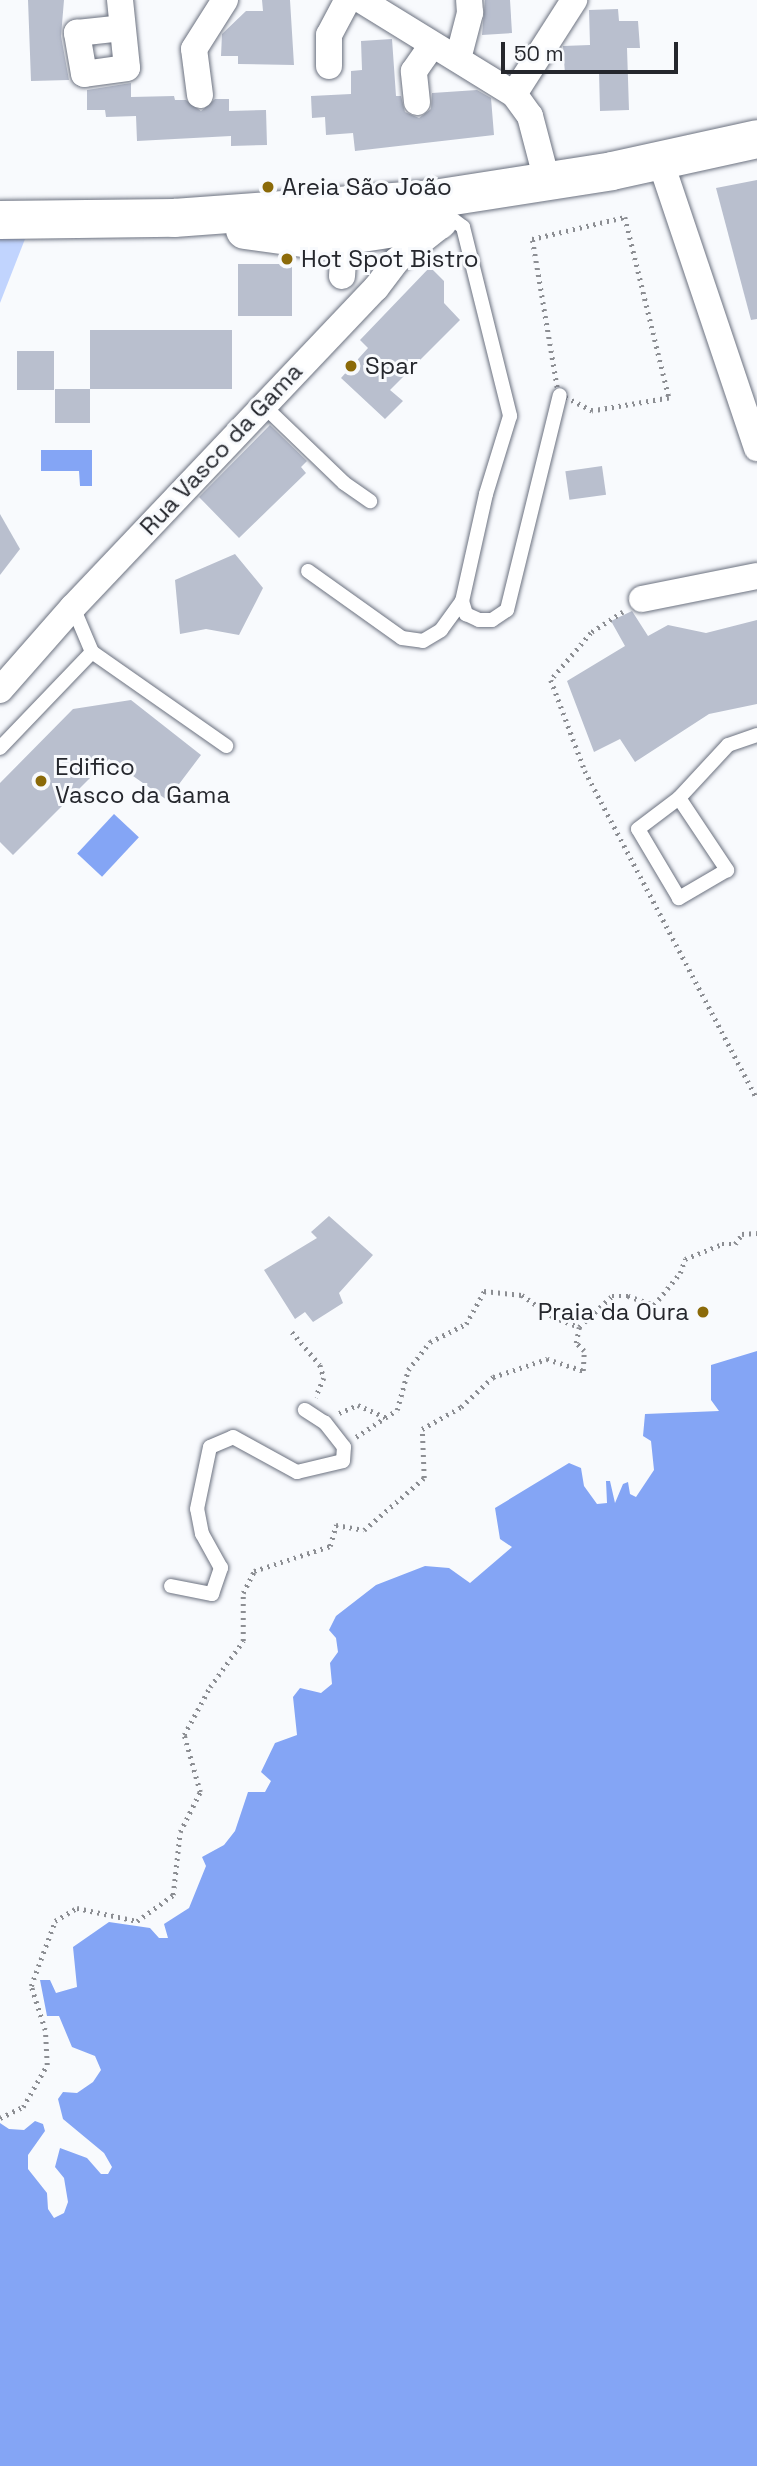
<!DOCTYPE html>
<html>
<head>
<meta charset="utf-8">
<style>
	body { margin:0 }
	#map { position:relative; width:757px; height:2466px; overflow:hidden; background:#f8fafd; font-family:"Space Grotesk",sans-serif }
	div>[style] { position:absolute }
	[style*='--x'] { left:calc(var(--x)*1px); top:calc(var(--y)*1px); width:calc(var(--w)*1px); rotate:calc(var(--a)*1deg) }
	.green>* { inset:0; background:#c1d4fe }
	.water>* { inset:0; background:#84a5f5; transform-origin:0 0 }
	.building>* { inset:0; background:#b9bfce; transform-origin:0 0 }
	.path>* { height:4.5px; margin-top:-2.25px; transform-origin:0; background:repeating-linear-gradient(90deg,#8c8e93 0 2px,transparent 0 7px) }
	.roads { filter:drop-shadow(0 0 2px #6c7280) drop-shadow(0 0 2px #6c7280) }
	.lane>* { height:14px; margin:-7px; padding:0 7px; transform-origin:7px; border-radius:7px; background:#fff }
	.street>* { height:26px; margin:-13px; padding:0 13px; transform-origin:13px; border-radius:13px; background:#fff }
	.secondary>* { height:38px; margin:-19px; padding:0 19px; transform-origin:19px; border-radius:19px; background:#fff }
	.dots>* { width:19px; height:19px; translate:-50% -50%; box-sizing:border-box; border:4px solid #f8fafd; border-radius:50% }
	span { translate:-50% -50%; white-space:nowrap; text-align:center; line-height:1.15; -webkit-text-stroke:6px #f8fafd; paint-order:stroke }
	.poi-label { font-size:24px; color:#25272d }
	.left { translate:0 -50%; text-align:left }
	.right { translate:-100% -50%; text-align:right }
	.street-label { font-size:24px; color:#25272d }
	.scale { position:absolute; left:501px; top:42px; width:177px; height:32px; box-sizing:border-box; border:4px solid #25272d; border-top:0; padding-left:9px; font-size:21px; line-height:24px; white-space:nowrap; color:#25272d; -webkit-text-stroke:5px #f8fafd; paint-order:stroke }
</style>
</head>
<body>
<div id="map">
	<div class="green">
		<i style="clip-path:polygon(0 239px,25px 239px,0 303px)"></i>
	</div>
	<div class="water">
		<i style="clip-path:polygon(41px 450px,92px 450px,92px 486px,80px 486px,79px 471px,41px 471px)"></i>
		<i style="left:114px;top:814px;width:34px;height:54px;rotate:43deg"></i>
		<i style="clip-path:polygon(757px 1351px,757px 2466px,0 2466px,0 2123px,9px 2129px,24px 2130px,35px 2121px,43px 2124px,45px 2131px,28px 2155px,28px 2169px,47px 2193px,48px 2209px,54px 2218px,64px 2213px,68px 2202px,64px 2178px,55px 2167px,60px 2148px,87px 2158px,101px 2174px,108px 2174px,112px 2167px,104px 2153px,63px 2119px,58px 2099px,63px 2092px,77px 2093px,93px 2082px,101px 2070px,95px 2056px,72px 2047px,59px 2016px,47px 2016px,40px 1980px,50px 1980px,56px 1993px,77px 1987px,73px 1947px,109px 1922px,150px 1928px,159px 1938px,168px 1938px,164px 1924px,189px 1908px,206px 1866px,202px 1857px,224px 1845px,235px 1831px,248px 1792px,265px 1792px,271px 1781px,261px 1772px,275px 1743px,297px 1735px,293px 1697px,300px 1688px,321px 1693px,332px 1684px,330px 1663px,338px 1652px,336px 1638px,329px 1630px,336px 1616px,376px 1585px,425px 1566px,449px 1568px,470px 1583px,512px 1547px,500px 1539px,495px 1508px,569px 1463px,581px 1468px,584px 1486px,597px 1504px,607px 1503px,606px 1481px,610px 1481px,615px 1503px,623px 1484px,628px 1482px,630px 1494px,636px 1497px,654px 1470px,651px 1441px,643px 1436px,645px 1414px,719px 1411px,711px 1400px,711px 1365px)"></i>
	</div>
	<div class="building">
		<i style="clip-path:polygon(28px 0,64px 0,61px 36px,69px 80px,31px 81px)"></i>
		<i style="clip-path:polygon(262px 0,290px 0,294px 65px,238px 64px,238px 56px,221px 56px,222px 34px,246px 11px,263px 11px)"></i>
		<i style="clip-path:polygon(485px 0,510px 0,512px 33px,482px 35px)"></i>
		<i style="clip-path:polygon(618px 9px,619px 21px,638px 21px,640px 48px,627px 48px,629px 110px,600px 111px,599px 72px,565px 74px,563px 46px,590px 45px,589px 10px)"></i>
		<i style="clip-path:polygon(392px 39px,396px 96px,401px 96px,405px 112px,419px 118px,431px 109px,432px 93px,477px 90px,491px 98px,494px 135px,355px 151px,353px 133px,326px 135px,325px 117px,312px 118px,311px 96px,351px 94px,351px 71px,362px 70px,361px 41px)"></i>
		<i style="clip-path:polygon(131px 83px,131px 97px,174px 96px,175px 100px,186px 100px,201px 111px,215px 99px,229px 99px,229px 111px,266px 110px,267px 145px,231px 146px,231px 136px,137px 141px,136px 116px,106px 117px,105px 110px,87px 110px,87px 90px)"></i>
		<i style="clip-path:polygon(757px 180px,757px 319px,751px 320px,716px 188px)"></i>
		<i style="left:292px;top:264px;width:52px;height:54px;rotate:90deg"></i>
		<i style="clip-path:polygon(430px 267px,444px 281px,444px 303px,460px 320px,390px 390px,403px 401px,385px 419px,341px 378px,368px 348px,360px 340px)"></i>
		<i style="left:232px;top:330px;width:59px;height:142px;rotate:90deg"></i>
		<i style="left:17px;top:351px;width:37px;height:39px"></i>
		<i style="left:90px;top:389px;width:34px;height:35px;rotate:90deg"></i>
		<i style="clip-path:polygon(270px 425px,307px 461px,301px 467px,306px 473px,239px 538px,199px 497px)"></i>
		<i style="left:602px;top:466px;width:29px;height:37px;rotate:82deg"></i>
		<i style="clip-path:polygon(0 514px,20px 549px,0 575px)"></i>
		<i style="clip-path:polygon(235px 554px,263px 588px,239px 635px,206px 629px,180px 634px,175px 580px)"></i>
		<i style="clip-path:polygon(632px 611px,648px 636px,668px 625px,706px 633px,757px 620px,757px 704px,709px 714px,635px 762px,620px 739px,594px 752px,567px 681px,625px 646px,611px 621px)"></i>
		<i style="clip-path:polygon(131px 700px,201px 755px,167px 800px,109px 759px,13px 855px,0 842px,0 783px,73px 709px)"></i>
		<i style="clip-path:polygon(329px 1216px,373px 1255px,339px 1293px,343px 1303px,313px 1322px,305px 1312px,295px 1319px,264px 1270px,317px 1238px,311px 1232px)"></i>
	</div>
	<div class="path">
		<i style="--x:625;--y:217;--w:186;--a:76.3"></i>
		<i style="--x:669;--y:398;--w:78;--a:170.4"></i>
		<i style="--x:592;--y:411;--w:38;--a:-153"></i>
		<i style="--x:558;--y:394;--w:157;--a:-99.5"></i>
		<i style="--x:532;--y:239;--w:96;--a:-13.3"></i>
		<i style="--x:623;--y:612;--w:38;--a:147"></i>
		<i style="--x:591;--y:633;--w:62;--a:130.4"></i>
		<i style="--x:551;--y:680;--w:97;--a:69.5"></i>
		<i style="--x:585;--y:771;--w:369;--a:62.3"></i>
		<i style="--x:292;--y:1332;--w:43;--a:49.7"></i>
		<i style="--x:320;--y:1365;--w:14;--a:73"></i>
		<i style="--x:324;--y:1378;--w:21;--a:113"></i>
		<i style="--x:339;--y:1413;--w:21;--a:-23"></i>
		<i style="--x:358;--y:1405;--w:30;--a:24"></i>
		<i style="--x:356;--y:1437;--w:49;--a:-33.4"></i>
		<i style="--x:397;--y:1410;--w:41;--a:-74.6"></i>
		<i style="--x:408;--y:1370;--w:36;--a:-52"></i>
		<i style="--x:430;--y:1342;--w:40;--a:-26.6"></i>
		<i style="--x:466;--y:1324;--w:38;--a:-61"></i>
		<i style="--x:484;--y:1291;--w:38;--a:6"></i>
		<i style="--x:522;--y:1295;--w:38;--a:35"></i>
		<i style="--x:553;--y:1317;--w:28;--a:21"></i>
		<i style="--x:0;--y:2118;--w:25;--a:-26"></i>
		<i style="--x:23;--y:2107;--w:48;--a:-60.3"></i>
		<i style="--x:47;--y:2065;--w:35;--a:-93"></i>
		<i style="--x:45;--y:2030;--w:46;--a:-107.7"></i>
		<i style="--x:31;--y:1986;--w:69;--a:-69.7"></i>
		<i style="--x:55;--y:1921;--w:26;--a:-31"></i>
		<i style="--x:77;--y:1908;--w:61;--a:12.2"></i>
		<i style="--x:137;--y:1921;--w:44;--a:-35.8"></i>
		<i style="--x:173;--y:1895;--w:63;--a:-83.7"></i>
		<i style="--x:180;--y:1832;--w:45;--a:-63.4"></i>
		<i style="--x:200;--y:1792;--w:59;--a:-105.7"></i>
		<i style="--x:184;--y:1735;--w:55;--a:-61.6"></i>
		<i style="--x:210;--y:1687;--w:57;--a:-54.3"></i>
		<i style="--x:243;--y:1641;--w:48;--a:-90"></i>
		<i style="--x:243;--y:1593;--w:25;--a:-63"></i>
		<i style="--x:254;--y:1571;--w:80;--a:-18.2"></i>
		<i style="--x:330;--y:1546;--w:22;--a:-74"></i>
		<i style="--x:336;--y:1525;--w:28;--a:10"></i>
		<i style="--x:364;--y:1530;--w:79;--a:-40.9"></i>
		<i style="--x:424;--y:1478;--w:49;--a:-92.3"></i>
		<i style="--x:422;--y:1429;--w:45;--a:-29.4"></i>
		<i style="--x:461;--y:1407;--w:44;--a:-43.2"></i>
		<i style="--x:493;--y:1377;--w:57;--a:-18.4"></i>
		<i style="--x:547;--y:1359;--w:38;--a:18"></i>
		<i style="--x:583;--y:1371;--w:20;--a:-87"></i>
		<i style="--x:584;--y:1351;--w:11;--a:-135"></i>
		<i style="--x:576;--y:1343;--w:16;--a:-79"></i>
		<i style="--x:579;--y:1327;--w:45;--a:-43.2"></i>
		<i style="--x:612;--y:1296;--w:16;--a:0"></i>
		<i style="--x:628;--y:1296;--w:28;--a:19"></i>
		<i style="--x:654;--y:1305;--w:41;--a:-50.9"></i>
		<i style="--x:680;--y:1273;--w:15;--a:-70"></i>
		<i style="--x:685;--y:1259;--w:40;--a:-22"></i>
		<i style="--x:722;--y:1244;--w:13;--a:0"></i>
		<i style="--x:735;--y:1244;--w:12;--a:-55"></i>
		<i style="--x:742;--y:1234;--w:15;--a:-4"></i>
	</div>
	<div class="roads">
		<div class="lane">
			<i style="--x:451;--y:218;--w:15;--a:37"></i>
			<i style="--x:463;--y:227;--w:195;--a:76"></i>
			<i style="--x:510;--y:416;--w:82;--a:107.1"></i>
			<i style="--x:486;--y:494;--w:110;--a:102.6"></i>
			<i style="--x:462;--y:601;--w:14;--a:73"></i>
			<i style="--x:466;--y:614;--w:14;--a:25"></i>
			<i style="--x:479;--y:620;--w:13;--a:0"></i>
			<i style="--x:492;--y:620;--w:18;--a:-34"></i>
			<i style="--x:507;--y:610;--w:221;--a:-76.2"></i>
			<i style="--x:263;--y:405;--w:112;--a:43.9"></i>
			<i style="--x:344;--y:483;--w:32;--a:35"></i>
			<i style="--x:308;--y:571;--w:115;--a:35.5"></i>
			<i style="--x:402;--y:638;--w:21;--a:8"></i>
			<i style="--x:423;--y:641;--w:21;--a:-31"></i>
			<i style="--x:441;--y:630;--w:36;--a:-54"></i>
			<i style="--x:92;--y:652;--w:164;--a:35"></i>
			<i style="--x:0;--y:748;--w:133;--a:-46.2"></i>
			<i style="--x:92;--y:652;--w:49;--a:-112.9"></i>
			<i style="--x:679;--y:798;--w:87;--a:56.3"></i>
			<i style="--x:727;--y:870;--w:56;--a:149.7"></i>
			<i style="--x:679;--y:898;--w:80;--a:-120.7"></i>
			<i style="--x:638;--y:829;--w:51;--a:-37.1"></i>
			<i style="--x:679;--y:798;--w:72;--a:-47.2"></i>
			<i style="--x:728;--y:745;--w:31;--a:-19"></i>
			<i style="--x:171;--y:1586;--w:42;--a:11"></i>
			<i style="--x:212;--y:1594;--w:28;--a:-71"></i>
			<i style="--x:221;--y:1568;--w:39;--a:-119"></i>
			<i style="--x:202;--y:1534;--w:25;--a:-101"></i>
			<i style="--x:197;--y:1509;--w:63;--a:-78.2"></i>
			<i style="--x:210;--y:1447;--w:25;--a:-23"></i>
			<i style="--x:233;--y:1437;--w:73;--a:28.7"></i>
			<i style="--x:297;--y:1472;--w:47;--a:-13.4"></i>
			<i style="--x:343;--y:1461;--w:14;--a:-86"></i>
			<i style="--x:344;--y:1447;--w:31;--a:-128"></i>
			<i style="--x:325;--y:1423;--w:24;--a:-147"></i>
		</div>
		<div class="street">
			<i style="--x:120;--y:0;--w:68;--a:84.1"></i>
			<i style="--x:127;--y:68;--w:43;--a:172.1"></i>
			<i style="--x:84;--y:74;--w:42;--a:-99.7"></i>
			<i style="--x:77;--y:33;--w:45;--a:-6.3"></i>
			<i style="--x:361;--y:0;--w:180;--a:31.6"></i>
			<i style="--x:514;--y:94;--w:27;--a:54"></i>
			<i style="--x:530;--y:116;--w:67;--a:75.3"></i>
			<i style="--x:458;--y:59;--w:48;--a:-75.4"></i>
			<i style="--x:470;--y:13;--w:13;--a:-94"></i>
			<i style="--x:329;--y:66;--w:31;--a:-90"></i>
			<i style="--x:329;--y:35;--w:40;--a:-62"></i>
			<i style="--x:514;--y:94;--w:112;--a:-57.4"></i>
			<i style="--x:200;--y:95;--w:46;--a:-97.4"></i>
			<i style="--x:194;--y:49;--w:58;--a:-57.7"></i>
			<i style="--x:417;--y:102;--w:31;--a:-96"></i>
			<i style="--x:414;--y:71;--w:32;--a:-55"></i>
			<i style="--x:660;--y:160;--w:304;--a:71.4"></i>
			<i style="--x:342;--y:276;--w:30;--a:-86"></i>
			<i style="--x:344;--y:246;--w:26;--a:-59"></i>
			<i style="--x:642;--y:599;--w:117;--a:-11.3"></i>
			<i style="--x:0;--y:690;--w:111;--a:-48.7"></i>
			<i style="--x:73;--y:607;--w:440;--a:-46.5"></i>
			<i style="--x:376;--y:288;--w:34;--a:-53"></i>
			<i style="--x:396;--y:261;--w:61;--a:-38.4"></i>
		</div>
		<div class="secondary">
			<i style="--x:0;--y:220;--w:174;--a:-0.7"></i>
			<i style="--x:174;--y:218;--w:261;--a:-4.2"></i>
			<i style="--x:434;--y:199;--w:180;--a:-8.9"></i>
			<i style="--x:612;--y:171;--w:148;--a:-12.4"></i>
			<i style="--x:245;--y:230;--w:73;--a:7.9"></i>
			<i style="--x:317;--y:240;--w:122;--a:-8.9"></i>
		</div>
	</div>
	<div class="dots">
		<i style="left:268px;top:187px;background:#8b6a09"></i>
		<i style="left:287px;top:259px;background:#8b6a09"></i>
		<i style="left:351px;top:366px;background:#8b6a09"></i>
		<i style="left:41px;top:781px;background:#8b6a09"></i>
		<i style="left:703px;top:1312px;background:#8b6a09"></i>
	</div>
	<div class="poi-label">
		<span class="left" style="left:282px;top:187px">Areia São João</span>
		<span class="left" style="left:301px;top:259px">Hot Spot Bistro</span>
		<span class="left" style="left:365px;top:366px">Spar</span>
		<span class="left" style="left:55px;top:781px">Edifico<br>Vasco da Gama</span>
		<span class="right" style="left:689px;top:1312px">Praia da Oura</span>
	</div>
	<div class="street-label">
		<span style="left:221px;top:449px;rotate:-47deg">Rua Vasco da Gama</span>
	</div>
	<div class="scale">50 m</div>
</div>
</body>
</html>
